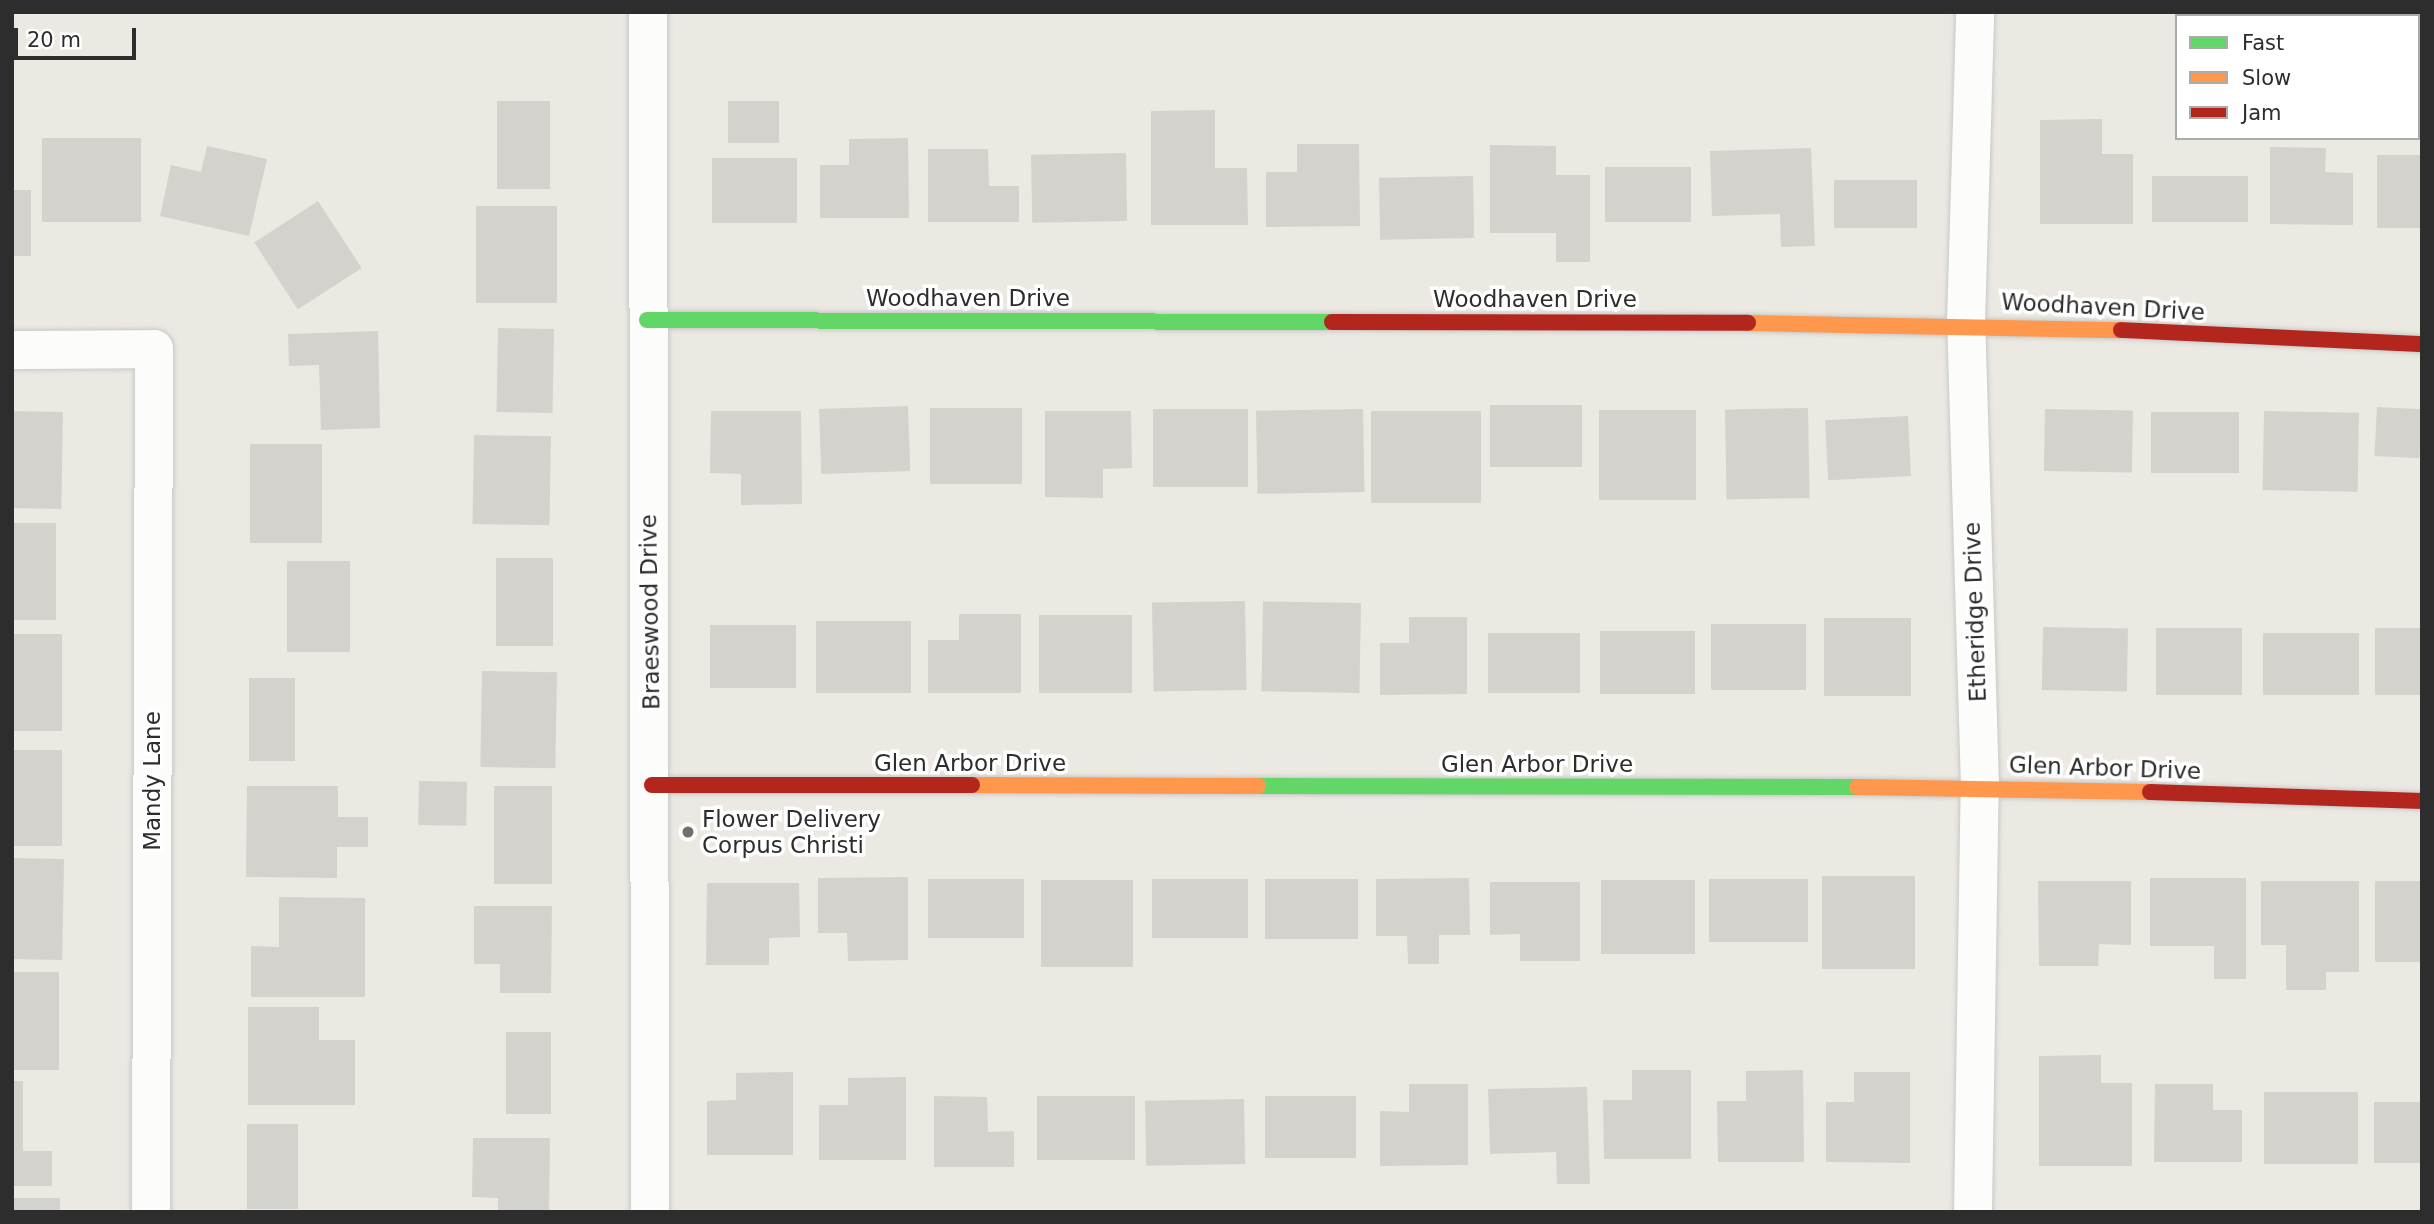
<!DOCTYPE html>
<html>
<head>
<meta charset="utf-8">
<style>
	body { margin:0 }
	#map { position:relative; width:2434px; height:1224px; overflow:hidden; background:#ebe9e2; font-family:"DejaVu Sans",sans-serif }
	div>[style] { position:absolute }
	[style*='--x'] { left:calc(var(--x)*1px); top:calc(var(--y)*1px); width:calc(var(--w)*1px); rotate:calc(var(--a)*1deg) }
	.building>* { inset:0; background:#d4d2cd; transform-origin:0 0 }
	.roads { filter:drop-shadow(0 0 2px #c8c8c7) drop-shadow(0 0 2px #c8c8c7) }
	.street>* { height:38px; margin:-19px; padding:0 19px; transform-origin:19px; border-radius:19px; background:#fcfcfb }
	.fast>* { height:16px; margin:-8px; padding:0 8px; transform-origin:8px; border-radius:8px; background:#63d668 }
	.slow>* { height:16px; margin:-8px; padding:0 8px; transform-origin:8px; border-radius:8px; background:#ff974d }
	.jam>* { height:16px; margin:-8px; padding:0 8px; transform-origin:8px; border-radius:8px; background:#b3261e }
	.dots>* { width:19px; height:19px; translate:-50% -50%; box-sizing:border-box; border:4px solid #fff; border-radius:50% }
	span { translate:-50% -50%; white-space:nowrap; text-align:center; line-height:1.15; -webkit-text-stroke:7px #fff; paint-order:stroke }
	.street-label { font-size:23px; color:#2d2d2d }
	.poi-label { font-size:23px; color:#2d2d2d }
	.left { translate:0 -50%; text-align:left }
	.frame { position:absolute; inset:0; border:14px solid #2d2d2d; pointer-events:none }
	.legend { position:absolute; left:2175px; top:14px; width:245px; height:126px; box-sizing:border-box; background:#fff; border:2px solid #ababab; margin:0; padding:9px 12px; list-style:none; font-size:21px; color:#2d2d2d }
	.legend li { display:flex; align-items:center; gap:14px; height:35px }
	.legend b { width:35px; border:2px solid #ababab }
	.scale { position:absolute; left:14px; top:28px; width:122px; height:32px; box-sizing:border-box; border:4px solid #2d2d2d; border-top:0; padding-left:9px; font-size:21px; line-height:24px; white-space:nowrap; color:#2d2d2d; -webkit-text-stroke:5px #fff; paint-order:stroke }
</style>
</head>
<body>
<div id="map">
	<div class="building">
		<i style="left:497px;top:101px;width:53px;height:88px"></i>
		<i style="left:779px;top:101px;width:42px;height:51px;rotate:90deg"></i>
		<i style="clip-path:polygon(1215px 110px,1215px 168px,1247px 168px,1248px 225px,1151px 225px,1151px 111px)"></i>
		<i style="clip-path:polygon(2102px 119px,2102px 154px,2133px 154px,2133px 224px,2040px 224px,2040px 120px)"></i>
		<i style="left:42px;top:138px;width:99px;height:84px"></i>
		<i style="clip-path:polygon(908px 138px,909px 218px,820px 218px,820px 165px,849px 165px,849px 139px)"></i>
		<i style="clip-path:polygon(1297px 144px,1359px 144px,1360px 226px,1266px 227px,1266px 172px,1297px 172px)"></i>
		<i style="clip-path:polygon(1490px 145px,1556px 146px,1556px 175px,1590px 175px,1590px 262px,1556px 262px,1556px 233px,1490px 233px)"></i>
		<i style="clip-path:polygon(207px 146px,267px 159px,249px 236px,160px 216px,171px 165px,201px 172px)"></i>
		<i style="clip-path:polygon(2270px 147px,2326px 148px,2325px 172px,2353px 173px,2353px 225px,2270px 224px)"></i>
		<i style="clip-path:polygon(1811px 148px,1815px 246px,1781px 247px,1780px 214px,1712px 216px,1710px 151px)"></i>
		<i style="clip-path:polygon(928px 149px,988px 149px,989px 186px,1019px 186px,1019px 222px,928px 222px)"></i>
		<i style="left:1126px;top:153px;width:68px;height:95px;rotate:89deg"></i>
		<i style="left:2422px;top:155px;width:73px;height:45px;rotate:90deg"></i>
		<i style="left:797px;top:158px;width:65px;height:85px;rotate:90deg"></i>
		<i style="left:1691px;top:167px;width:55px;height:86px;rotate:90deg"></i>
		<i style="left:1473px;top:176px;width:62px;height:94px;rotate:89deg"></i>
		<i style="left:2152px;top:176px;width:96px;height:46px"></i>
		<i style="left:1834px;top:180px;width:83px;height:48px"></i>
		<i style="left:12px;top:190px;width:19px;height:66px"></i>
		<i style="left:318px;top:201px;width:80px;height:76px;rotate:57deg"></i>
		<i style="left:476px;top:206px;width:81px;height:97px"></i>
		<i style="left:498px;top:328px;width:56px;height:84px;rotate:1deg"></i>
		<i style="clip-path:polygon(378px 331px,380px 428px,321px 430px,319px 365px,289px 366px,288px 334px)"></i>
		<i style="left:1582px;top:405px;width:62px;height:92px;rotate:90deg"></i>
		<i style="left:908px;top:406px;width:65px;height:89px;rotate:88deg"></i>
		<i style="left:2377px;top:407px;width:45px;height:49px;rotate:3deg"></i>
		<i style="left:930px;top:408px;width:92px;height:76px"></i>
		<i style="left:1808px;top:408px;width:90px;height:83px;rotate:89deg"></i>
		<i style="left:1248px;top:409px;width:78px;height:95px;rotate:90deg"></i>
		<i style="left:1363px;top:409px;width:83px;height:107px;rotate:89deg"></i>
		<i style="left:2045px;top:409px;width:88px;height:62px;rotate:1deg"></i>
		<i style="left:1696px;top:410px;width:90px;height:97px;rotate:90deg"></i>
		<i style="left:12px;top:411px;width:51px;height:97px;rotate:1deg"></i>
		<i style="clip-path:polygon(711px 411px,801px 411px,802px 504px,741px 505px,741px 474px,710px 473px)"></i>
		<i style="clip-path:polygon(1045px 411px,1131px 411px,1132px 468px,1103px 469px,1103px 498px,1045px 497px)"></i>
		<i style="left:1371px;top:411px;width:110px;height:92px"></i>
		<i style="left:2264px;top:411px;width:95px;height:79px;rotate:1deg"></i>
		<i style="left:2151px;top:412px;width:88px;height:61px"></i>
		<i style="left:1908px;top:416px;width:60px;height:83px;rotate:87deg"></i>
		<i style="left:474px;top:435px;width:77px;height:89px;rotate:1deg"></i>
		<i style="left:250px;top:444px;width:72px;height:99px"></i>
		<i style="left:12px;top:523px;width:44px;height:97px"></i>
		<i style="left:496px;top:558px;width:57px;height:88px"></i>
		<i style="left:287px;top:561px;width:63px;height:91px"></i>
		<i style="left:1245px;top:601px;width:89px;height:93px;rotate:89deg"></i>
		<i style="left:1361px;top:603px;width:90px;height:98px;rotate:91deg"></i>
		<i style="clip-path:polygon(959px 614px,1021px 614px,1021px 693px,928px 693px,928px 640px,959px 640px)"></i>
		<i style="left:1039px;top:615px;width:93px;height:78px"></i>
		<i style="clip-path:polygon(1409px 617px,1467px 617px,1467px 694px,1380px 695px,1380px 643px,1409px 643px)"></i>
		<i style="left:1824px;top:618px;width:87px;height:78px"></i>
		<i style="left:816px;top:621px;width:95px;height:72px"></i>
		<i style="left:1711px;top:624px;width:95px;height:66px"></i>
		<i style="left:710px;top:625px;width:86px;height:63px"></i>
		<i style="left:2043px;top:627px;width:85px;height:63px;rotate:1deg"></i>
		<i style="left:2156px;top:628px;width:86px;height:67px"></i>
		<i style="left:2375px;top:628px;width:47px;height:67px"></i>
		<i style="left:1600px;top:631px;width:95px;height:63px"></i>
		<i style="left:1488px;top:633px;width:92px;height:60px"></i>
		<i style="left:2263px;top:633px;width:96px;height:62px"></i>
		<i style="left:12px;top:634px;width:50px;height:97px"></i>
		<i style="left:482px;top:671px;width:75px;height:96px;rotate:1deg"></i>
		<i style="left:249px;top:678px;width:46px;height:83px"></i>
		<i style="left:12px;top:750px;width:50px;height:96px"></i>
		<i style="left:419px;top:781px;width:48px;height:44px;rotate:1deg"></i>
		<i style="clip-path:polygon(247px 786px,338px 786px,338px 817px,368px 817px,368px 847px,337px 847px,337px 878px,246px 877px)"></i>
		<i style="left:494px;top:786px;width:58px;height:98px"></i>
		<i style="left:12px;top:858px;width:52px;height:101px;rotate:1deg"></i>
		<i style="left:1915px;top:876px;width:93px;height:93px;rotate:90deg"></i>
		<i style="clip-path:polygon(908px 877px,908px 960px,848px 961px,847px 933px,818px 933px,818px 878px)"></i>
		<i style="clip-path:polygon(1469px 878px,1470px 935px,1439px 935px,1439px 964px,1408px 964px,1407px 936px,1376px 936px,1376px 879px)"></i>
		<i style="clip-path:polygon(2150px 878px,2246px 878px,2246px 979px,2214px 979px,2214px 946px,2150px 946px)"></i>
		<i style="left:928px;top:879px;width:96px;height:59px"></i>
		<i style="left:1152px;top:879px;width:96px;height:59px"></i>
		<i style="left:1265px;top:879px;width:93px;height:60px"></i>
		<i style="left:1808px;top:879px;width:63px;height:99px;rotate:90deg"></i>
		<i style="left:1041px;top:880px;width:92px;height:87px"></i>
		<i style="left:1601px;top:880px;width:94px;height:74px"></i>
		<i style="clip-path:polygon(2038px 881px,2131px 881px,2131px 945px,2099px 944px,2098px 966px,2039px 966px)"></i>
		<i style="clip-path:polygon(2261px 881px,2359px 881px,2359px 972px,2326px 972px,2326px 990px,2286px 990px,2286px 945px,2261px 945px)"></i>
		<i style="left:2375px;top:881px;width:47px;height:81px"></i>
		<i style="clip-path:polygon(1490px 882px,1580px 882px,1580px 961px,1520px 961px,1520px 934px,1490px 935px)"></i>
		<i style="clip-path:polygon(707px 883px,799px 883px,800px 937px,769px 938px,769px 965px,706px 965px)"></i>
		<i style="clip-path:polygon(279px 897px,365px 898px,365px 997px,251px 997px,251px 946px,279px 947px)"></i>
		<i style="clip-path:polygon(474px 906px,552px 906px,551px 993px,500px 993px,500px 964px,474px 964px)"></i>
		<i style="left:12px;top:972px;width:47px;height:98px"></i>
		<i style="clip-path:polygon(248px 1007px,319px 1007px,319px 1040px,355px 1040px,355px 1105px,248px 1105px)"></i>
		<i style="left:551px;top:1032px;width:82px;height:45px;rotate:90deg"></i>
		<i style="clip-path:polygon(2101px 1055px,2101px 1083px,2132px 1083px,2132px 1166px,2039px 1166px,2039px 1056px)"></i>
		<i style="clip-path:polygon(1632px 1070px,1691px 1070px,1691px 1159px,1604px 1159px,1603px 1100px,1632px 1100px)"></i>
		<i style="clip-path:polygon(1803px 1070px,1804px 1162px,1718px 1162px,1717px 1101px,1746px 1101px,1746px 1071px)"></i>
		<i style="clip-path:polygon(793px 1072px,793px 1155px,707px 1155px,707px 1101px,736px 1100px,736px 1073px)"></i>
		<i style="clip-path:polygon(1854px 1072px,1910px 1072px,1910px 1163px,1826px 1162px,1826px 1102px,1854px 1102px)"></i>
		<i style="clip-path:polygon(906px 1077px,906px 1160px,819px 1160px,819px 1105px,848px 1105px,848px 1078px)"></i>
		<i style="clip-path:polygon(12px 1081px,23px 1081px,23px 1151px,52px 1151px,52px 1186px,12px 1186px)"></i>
		<i style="clip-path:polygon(1409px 1084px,1468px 1084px,1468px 1165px,1380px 1166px,1380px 1111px,1409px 1112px)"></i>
		<i style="clip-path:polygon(2155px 1084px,2213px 1084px,2213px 1110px,2242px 1110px,2242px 1162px,2154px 1162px)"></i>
		<i style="clip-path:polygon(1587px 1087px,1590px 1184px,1557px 1184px,1556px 1152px,1490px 1154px,1488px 1089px)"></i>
		<i style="left:2264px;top:1092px;width:94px;height:72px"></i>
		<i style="clip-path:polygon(934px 1096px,987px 1097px,988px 1132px,1014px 1131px,1014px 1167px,934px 1167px)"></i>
		<i style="left:1037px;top:1096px;width:98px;height:64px"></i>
		<i style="left:1265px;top:1096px;width:91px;height:62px"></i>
		<i style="left:1244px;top:1099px;width:65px;height:99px;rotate:89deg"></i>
		<i style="left:2374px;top:1102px;width:48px;height:61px"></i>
		<i style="left:247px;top:1124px;width:51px;height:85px"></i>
		<i style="clip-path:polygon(473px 1138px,550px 1138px,549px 1212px,498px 1212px,498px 1198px,472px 1197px)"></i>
		<i style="left:12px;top:1198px;width:48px;height:14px"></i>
	</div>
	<div class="roads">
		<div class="street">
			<i style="--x:648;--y:12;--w:1200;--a:89.9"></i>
			<i style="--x:12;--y:350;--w:142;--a:-0.4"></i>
			<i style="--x:154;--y:349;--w:863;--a:90.2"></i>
			<i style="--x:1973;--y:1212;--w:425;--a:-89.1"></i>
			<i style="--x:1980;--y:787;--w:464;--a:-91.7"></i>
			<i style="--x:1966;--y:323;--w:311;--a:-88.3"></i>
		</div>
		<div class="fast">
			<i style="--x:647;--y:320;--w:685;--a:0.17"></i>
			<i style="--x:1258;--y:786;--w:599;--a:0.1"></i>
		</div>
		<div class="slow">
			<i style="--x:1748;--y:323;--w:373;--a:1.1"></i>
			<i style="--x:972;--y:785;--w:286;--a:0.2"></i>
			<i style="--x:1857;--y:787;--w:293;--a:1"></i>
		</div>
		<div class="jam">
			<i style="--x:1332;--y:322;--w:416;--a:0.1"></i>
			<i style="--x:2121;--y:330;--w:301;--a:2.7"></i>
			<i style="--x:652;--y:785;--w:320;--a:0"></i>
			<i style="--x:2150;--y:792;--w:272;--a:1.9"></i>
		</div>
	</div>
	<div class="dots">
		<i style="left:688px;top:832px;background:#706f6c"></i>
	</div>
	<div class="street-label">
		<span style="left:968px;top:298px">Woodhaven Drive</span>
		<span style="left:1535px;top:299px">Woodhaven Drive</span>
		<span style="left:2103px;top:307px;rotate:3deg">Woodhaven Drive</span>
		<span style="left:650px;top:612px;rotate:-91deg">Braeswood Drive</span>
		<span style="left:1975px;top:612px;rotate:-92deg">Etheridge Drive</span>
		<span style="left:970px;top:763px">Glen Arbor Drive</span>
		<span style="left:1537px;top:764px">Glen Arbor Drive</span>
		<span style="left:2105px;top:768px;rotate:2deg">Glen Arbor Drive</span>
		<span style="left:152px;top:781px;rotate:-90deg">Mandy Lane</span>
	</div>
	<div class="poi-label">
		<span class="left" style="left:702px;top:832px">Flower Delivery<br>Corpus Christi</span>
	</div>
	<div class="frame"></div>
	<ul class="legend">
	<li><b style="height:9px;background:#63d668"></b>Fast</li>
	<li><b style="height:9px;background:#ff974d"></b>Slow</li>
	<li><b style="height:9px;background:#b3261e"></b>Jam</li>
	</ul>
	<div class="scale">20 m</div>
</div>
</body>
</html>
